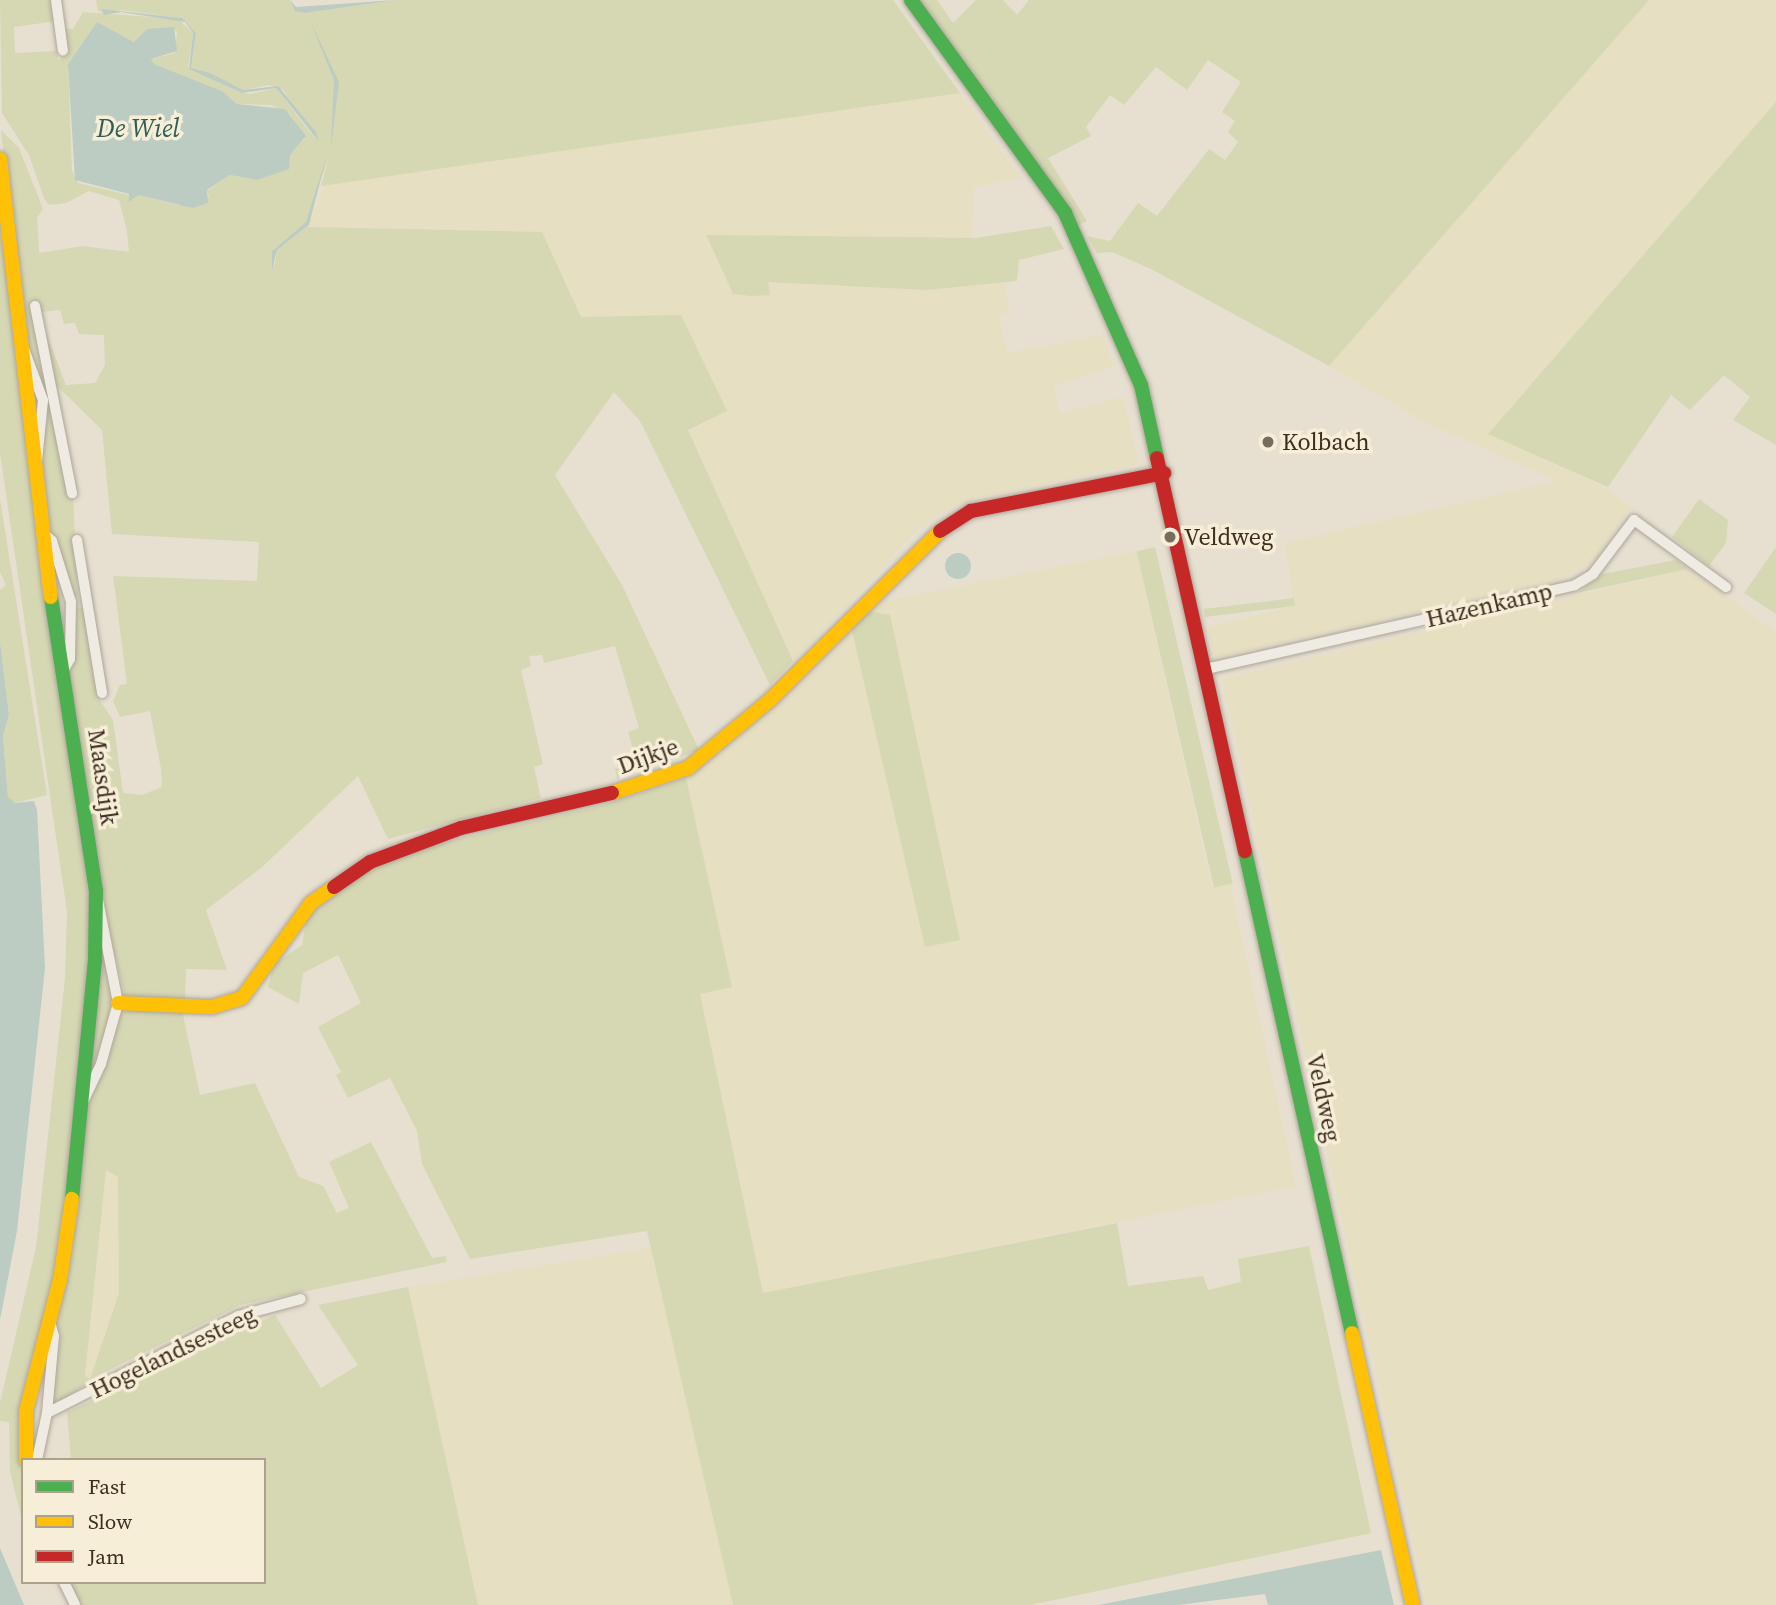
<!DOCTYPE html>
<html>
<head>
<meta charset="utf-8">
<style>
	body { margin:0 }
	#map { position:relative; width:1776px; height:1605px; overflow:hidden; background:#e7e0d1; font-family:"Source Serif 4",serif }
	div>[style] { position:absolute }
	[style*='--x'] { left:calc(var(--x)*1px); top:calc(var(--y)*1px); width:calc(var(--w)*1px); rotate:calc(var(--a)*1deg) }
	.farmland>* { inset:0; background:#e6dfc2 }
	.green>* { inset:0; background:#d6d7b3; transform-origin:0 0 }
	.water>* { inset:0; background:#bcccc2 }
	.round { border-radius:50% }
	.roads { filter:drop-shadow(0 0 2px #ada599) drop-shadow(0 0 2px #ada599) }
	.street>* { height:10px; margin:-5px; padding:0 5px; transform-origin:5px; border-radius:5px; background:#efebe3 }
	.fast>* { height:14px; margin:-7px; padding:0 7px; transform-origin:7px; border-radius:7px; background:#4caf50 }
	.slow>* { height:14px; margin:-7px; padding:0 7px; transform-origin:7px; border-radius:7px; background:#ffc107 }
	.jam>* { height:14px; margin:-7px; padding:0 7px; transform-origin:7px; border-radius:7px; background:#c62828 }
	.dots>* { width:19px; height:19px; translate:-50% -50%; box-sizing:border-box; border:4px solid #f7eed8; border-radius:50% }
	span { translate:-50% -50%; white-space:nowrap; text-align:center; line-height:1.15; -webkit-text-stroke:7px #f7eed8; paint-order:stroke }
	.poi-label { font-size:24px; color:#3d2e20 }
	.left { translate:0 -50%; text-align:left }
	.street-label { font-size:24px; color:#3d2e20 }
	.water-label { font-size:26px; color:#2f5d5a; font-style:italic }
	.legend { position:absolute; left:21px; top:1458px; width:245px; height:126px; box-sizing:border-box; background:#f7eed8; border:2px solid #ada18e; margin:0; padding:9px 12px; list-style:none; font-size:21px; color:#3d2e20 }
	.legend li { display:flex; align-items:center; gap:14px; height:35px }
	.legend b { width:35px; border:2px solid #ada18e }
</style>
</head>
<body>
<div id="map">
	<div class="farmland">
		<i style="clip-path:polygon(1649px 0,1776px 0,1776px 102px,1488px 433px,1576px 470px,1631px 506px,1597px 558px,1562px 579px,1215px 658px,1207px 627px,1294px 606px,1285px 543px,1557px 481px,1425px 422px,1329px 366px)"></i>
		<i style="clip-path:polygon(960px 93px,1021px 178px,974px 187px,972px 238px,706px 236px,733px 294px,770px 294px,767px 282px,927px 290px,1004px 282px,1010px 313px,998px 315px,1008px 353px,1103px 335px,1114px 366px,1053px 386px,1060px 413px,1123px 397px,1139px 464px,978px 498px,944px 511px,920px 528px,793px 661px,688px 429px,681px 315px,581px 317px,542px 232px,307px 227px,325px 185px)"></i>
		<i style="clip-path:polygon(1136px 551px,1212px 887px,1230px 884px,1296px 1186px,763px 1293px,700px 994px,732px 987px,686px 778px,735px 743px,851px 626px,925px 947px,960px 940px,866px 611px,874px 603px)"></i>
		<i style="clip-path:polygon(1688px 569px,1776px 632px,1776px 1605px,1427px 1605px,1222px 679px)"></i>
		<i style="clip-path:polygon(106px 1170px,118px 1176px,119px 1293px,91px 1379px,85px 1377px)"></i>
		<i style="clip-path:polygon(651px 1248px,733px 1605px,478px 1605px,408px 1287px)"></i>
	</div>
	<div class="green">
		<i style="clip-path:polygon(evenodd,0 0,53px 0,56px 21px,14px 27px,15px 53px,57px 51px,58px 61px,65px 54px,63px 29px,73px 29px,83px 12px,178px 19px,193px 33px,188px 68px,242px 93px,251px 94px,276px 88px,316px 140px,283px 90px,269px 85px,243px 90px,191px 68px,196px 33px,182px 18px,121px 10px,106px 13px,98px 11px,96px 0,290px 0,295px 10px,305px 13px,396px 0,893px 0,960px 93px,321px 186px,329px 157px,306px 222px,274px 249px,274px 269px,277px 250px,307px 227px,542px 232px,581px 317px,681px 315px,727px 411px,688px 430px,793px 661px,770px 685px,640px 421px,614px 392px,555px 475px,622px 585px,699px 750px,617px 779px,615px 769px,637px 762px,628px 732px,639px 728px,615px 646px,544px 663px,542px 655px,529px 656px,531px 666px,521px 670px,543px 764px,534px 767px,541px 798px,388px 839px,358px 776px,261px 868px,206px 910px,227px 970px,186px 969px,185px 1004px,125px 997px,100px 891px,67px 674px,74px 607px,84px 608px,99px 699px,113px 720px,123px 793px,142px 795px,162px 787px,161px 769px,150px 711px,120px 717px,113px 701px,120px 685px,127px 684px,113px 576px,257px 581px,259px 542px,112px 534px,102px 430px,53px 382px,42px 323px,66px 385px,95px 383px,105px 365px,104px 335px,79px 334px,75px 323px,64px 324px,60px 310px,40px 312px,38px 301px,32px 302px,46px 394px,23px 338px,1px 130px,19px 148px,43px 209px,37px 218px,39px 253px,83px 246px,129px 252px,127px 231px,119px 200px,89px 191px,66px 203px,49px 205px,44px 198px,29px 155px,2px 113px,0 0,97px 22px,134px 42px,154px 30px,177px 31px,175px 53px,151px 59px,154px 64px,222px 91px,237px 104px,271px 105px,290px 114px,305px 138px,290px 155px,289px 168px,257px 180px,230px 175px,207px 191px,209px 197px,178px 205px,135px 194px,129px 202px,129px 195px,78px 183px,72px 170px,68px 64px,97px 22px)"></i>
		<i style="clip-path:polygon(919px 0,937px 0,953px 23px,976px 0,1003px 0,1017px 15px,1029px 0,1649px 0,1329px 366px,1151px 269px,1112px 252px,1097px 253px,1087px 236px,1110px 241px,1138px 203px,1157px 216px,1209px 149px,1225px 160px,1238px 142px,1228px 132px,1235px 121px,1222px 112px,1241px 82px,1208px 60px,1187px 90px,1156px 67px,1124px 105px,1110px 95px,1086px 127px,1091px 136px,1048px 158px,1087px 221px,1079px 225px)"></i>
		<i style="clip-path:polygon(1776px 102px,1776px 445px,1733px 420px,1750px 397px,1724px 375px,1690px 410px,1671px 395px,1608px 487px,1488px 434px)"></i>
		<i style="clip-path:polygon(0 212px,89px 861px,90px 960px,66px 1213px,22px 1464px,23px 1525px,10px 1471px,9px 1422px,0 1421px,0 1403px,36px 1247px,65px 978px,67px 912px,0 453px)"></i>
		<i style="clip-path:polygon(1051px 226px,1064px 249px,1019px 260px,1017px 281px,927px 290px,768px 282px,770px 295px,751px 296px,733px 294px,706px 235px,976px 238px)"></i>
		<i style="clip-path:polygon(47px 402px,73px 496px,78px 596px,73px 596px,44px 524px,39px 477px)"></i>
		<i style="clip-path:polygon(0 499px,47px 795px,15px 803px,8px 797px,3px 736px,9px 715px,0 641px,0 590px,6px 585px,0 572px)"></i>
		<i style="clip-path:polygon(1699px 499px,1728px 520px,1726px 543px,1709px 566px,1672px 537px)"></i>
		<i style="left:1155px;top:547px;width:345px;height:19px;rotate:77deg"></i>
		<i style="clip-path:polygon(1776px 547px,1776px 614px,1744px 593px)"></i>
		<i style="clip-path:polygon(1676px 560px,1688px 569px,1577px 593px,1602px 574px)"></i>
		<i style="left:1294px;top:598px;width:8px;height:91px;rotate:83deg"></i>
		<i style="clip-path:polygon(866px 611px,890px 615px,960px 940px,925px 947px,851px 626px)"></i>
		<i style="clip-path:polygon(686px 778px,732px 987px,700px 994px,763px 1293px,1117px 1223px,1128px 1286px,1203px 1276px,1208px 1290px,1241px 1282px,1238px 1259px,1309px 1246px,1371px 1533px,1031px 1605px,733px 1605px,647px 1231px,470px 1259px,422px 1164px,417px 1131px,390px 1078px,348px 1098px,336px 1075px,341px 1072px,318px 1027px,361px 1003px,338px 955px,303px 973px,299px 1004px,268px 987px,274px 964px,302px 945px,307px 916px,370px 869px,432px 845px,600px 806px)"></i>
		<i style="clip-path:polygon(101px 912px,113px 1001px,90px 1084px)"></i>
		<i style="clip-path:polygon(evenodd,130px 1008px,182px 1010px,200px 1095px,255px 1083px,299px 1177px,323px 1186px,337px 1213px,349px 1208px,329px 1162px,371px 1142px,432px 1258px,446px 1256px,447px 1262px,240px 1305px,101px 1374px,51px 1408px,54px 1320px,87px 1106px,117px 1018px,130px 1008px,106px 1170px,118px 1177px,119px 1293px,90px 1379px,85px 1376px,106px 1170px)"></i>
		<i style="clip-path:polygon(408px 1287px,478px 1605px,80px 1605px,69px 1582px,264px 1582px,264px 1460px,71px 1460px,67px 1412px,275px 1315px,321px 1388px,358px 1365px,318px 1305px)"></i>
	</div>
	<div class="water">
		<i style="clip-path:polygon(290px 0,296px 7px,396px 0,305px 13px,295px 11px)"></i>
		<i style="clip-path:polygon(101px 9px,182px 18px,196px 33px,191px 68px,210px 73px,243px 90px,278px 86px,316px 132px,318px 140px,276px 88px,242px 93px,189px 69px,193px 33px,185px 22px,121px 12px,104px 15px)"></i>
		<i style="clip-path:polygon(97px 22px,134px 42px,147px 29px,174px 27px,177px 51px,151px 59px,154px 64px,222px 91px,237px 104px,285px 109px,306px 136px,290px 155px,289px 169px,257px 180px,230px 175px,207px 190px,208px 203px,193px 208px,138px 195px,129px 202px,129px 194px,75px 180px,68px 64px)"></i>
		<i style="clip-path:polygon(311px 23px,339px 82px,331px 146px,334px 80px)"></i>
		<i style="clip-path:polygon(327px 155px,309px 225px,277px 250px,272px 270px,272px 251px,306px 222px)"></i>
		<i class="round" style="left:945px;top:553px;width:26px;height:26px"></i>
		<i style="clip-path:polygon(0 641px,9px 715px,3px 736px,8px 797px,15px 803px,34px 801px,37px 810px,45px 968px,17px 1231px,0 1320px)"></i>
		<i style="clip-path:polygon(0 1547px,0 1548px,24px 1605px,0 1605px)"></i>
		<i style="clip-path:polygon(1381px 1550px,1394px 1605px,1268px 1605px,1265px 1594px,1178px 1605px,1098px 1605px)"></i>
	</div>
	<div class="roads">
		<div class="street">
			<i style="--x:56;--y:0;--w:51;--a:82.2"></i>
			<i style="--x:35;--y:306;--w:191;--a:78.8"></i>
			<i style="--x:21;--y:341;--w:63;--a:69.6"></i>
			<i style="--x:43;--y:400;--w:71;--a:95.6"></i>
			<i style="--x:41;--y:531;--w:15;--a:42"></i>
			<i style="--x:52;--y:541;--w:64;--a:72.7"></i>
			<i style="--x:71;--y:602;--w:57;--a:91"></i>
			<i style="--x:70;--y:659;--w:14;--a:120"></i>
			<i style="--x:77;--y:540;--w:155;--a:80.7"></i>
			<i style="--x:1206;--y:669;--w:378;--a:-12.8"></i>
			<i style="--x:1575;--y:585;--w:21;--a:-31"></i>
			<i style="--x:1593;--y:574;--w:68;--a:-52.8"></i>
			<i style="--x:1634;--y:520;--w:114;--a:36.1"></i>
			<i style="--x:83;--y:1102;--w:42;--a:-64.7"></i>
			<i style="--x:101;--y:1064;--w:63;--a:-74.4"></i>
			<i style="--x:118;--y:1003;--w:110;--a:-101"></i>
			<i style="--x:47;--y:1413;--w:214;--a:-26.9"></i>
			<i style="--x:238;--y:1316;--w:65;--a:-15.1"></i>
			<i style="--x:37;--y:1460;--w:48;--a:-78"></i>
			<i style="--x:47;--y:1413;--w:77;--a:-84.8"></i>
			<i style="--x:54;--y:1336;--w:15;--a:-106"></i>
			<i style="--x:64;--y:1582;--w:25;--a:64"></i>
		</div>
		<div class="fast">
			<i style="--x:911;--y:0;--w:263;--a:54.1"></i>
			<i style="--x:1065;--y:213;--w:188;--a:66.2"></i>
			<i style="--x:1141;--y:385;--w:75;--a:77.6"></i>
			<i style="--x:51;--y:597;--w:297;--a:81.3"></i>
			<i style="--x:96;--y:891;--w:69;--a:90.8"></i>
			<i style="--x:95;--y:960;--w:240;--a:95.5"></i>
			<i style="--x:1245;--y:851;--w:494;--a:77.5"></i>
		</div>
		<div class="slow">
			<i style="--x:0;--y:159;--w:441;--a:83.4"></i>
			<i style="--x:612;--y:793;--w:80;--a:-18.2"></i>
			<i style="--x:688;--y:768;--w:108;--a:-39.7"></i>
			<i style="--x:771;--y:699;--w:238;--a:-44.8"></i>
			<i style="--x:118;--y:1003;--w:94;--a:2.4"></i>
			<i style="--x:212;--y:1007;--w:31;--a:-17"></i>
			<i style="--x:242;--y:998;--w:117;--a:-54"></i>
			<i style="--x:311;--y:903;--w:28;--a:-35"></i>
			<i style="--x:1352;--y:1333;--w:279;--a:77.4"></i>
			<i style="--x:26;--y:1460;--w:49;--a:-90"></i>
			<i style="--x:26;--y:1411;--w:135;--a:-75.5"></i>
			<i style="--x:60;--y:1280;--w:82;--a:-81.6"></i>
		</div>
		<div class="jam">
			<i style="--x:1157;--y:458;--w:403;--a:77.4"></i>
			<i style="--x:940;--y:531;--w:37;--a:-33"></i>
			<i style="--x:971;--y:511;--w:197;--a:-11.1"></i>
			<i style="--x:334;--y:887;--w:44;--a:-34.8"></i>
			<i style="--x:370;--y:862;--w:97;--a:-20.5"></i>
			<i style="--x:461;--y:828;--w:155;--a:-13.1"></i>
		</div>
	</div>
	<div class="dots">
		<i style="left:1268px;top:442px;background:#786c5e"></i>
		<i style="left:1170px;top:537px;background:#786c5e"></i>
	</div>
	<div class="poi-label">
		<span class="left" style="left:1282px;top:442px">Kolbach</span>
		<span class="left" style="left:1184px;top:537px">Veldweg</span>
	</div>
	<div class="street-label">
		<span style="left:1489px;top:605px;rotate:-13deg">Hazenkamp</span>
		<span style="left:648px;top:756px;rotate:-20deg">Dijkje</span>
		<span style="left:103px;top:777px;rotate:82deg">Maasdijk</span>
		<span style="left:1324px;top:1098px;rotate:78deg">Veldweg</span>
		<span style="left:173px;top:1352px;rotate:-26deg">Hogelandsesteeg</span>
	</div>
	<div class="water-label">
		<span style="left:138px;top:129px">De Wiel</span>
	</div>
	<ul class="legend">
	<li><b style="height:9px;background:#4caf50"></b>Fast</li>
	<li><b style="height:9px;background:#ffc107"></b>Slow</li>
	<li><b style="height:9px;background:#c62828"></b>Jam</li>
	</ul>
</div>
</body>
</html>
